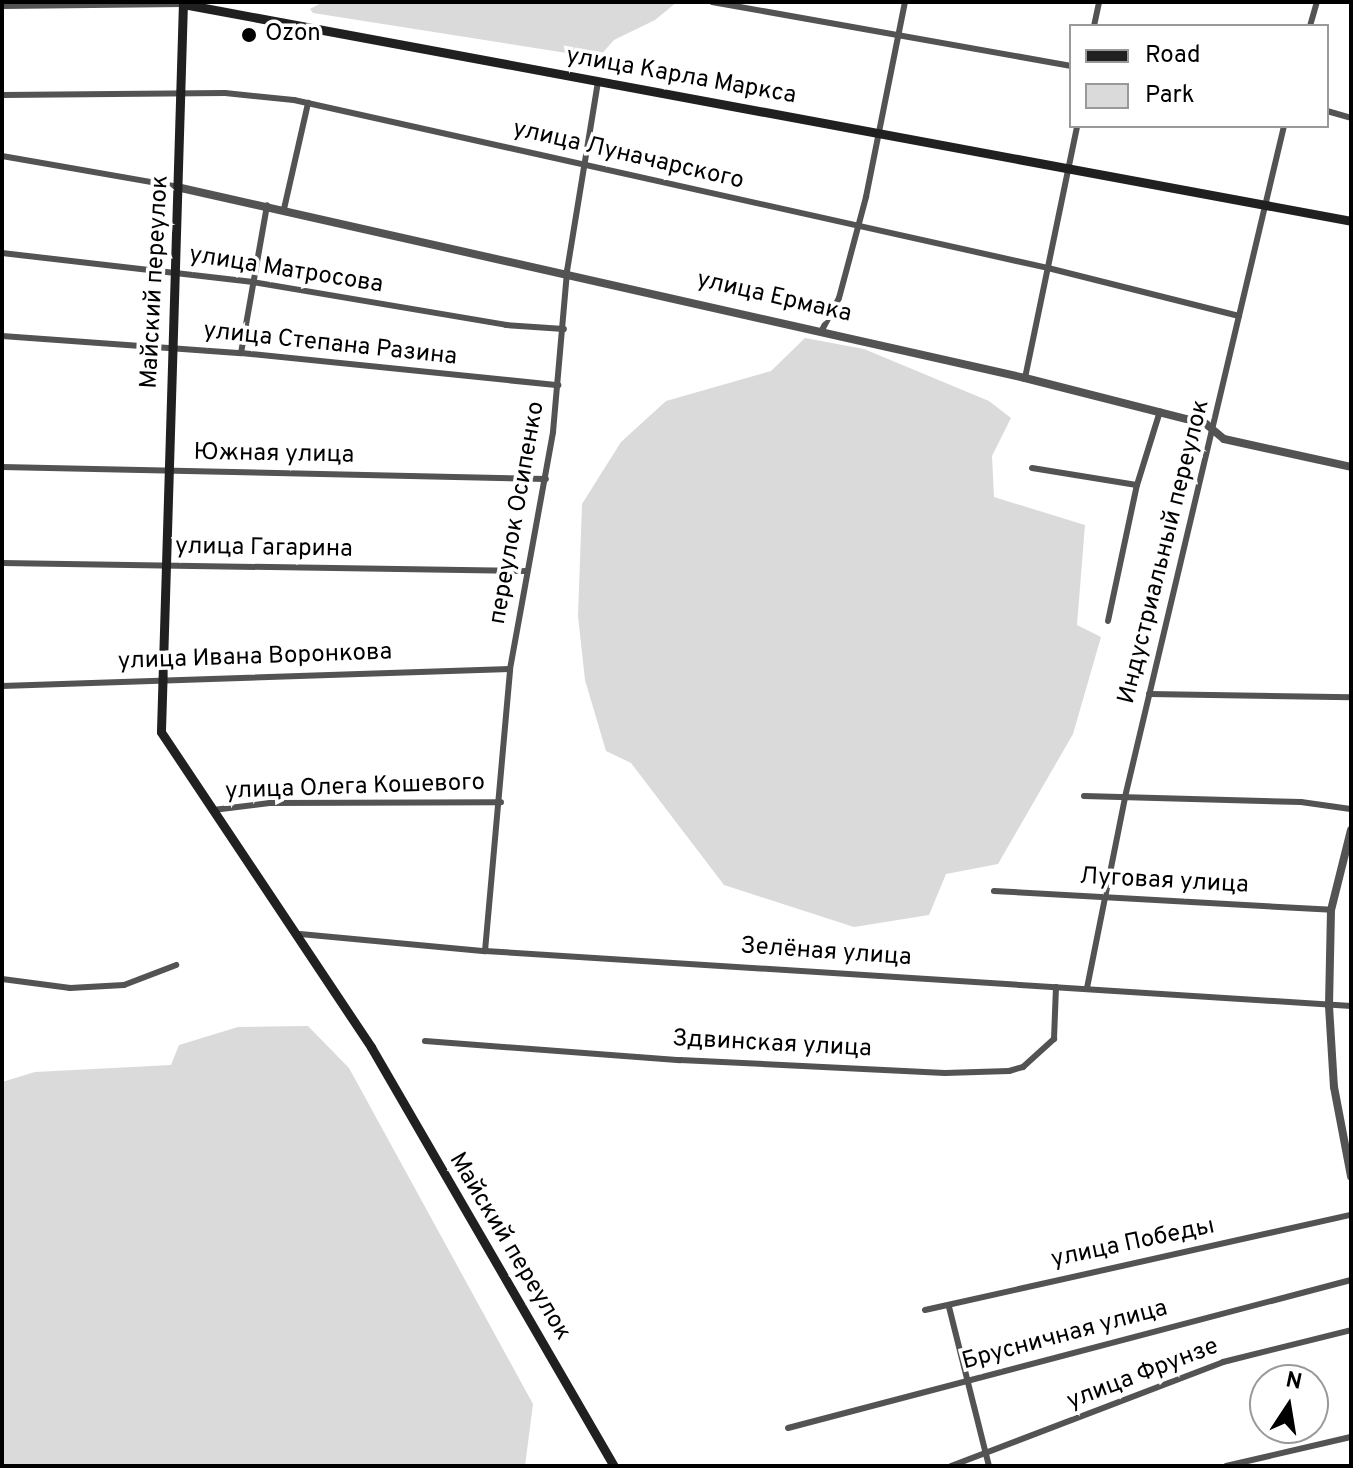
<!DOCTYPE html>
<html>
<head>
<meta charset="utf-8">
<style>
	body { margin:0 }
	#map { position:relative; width:1353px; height:1468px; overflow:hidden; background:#fff; font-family:Overpass,sans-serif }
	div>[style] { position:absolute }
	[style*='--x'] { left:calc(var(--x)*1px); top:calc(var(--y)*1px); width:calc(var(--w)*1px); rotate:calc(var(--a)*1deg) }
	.green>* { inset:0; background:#dadada }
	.minor>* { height:6px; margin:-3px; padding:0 3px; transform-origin:3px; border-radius:3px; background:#535353 }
	.tertiary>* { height:8px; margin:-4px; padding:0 4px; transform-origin:4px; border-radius:4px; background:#535353 }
	.secondary>* { height:9px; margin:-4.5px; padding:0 4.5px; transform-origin:4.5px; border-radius:4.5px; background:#202020 }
	.dots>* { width:22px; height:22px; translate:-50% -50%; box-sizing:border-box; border:4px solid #fff; border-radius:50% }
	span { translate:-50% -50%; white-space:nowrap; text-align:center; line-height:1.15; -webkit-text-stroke:7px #fff; paint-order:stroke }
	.poi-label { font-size:24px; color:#000 }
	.left { translate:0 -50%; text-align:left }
	.street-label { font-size:24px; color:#000 }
	.frame { position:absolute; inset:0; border:4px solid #000; pointer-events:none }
	.legend { position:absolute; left:1069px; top:24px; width:260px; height:104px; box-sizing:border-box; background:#fff; border:2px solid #999; margin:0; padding:10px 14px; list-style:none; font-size:24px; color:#000 }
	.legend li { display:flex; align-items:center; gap:16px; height:40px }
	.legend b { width:40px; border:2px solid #999 }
	.north { position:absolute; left:1249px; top:1364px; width:80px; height:80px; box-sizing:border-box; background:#fff; border:2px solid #999; border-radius:50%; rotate:12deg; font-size:22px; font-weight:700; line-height:32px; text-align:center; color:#000 }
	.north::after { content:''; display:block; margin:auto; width:28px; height:36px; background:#000; clip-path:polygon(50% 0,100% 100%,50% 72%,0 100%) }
</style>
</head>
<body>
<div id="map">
	<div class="green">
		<i style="clip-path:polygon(323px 2px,677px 2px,655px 20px,614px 40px,598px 58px,313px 13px,310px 9px)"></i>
		<i style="clip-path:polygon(805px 338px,864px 349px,989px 401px,1011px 418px,992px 456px,994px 497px,1085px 525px,1077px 625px,1101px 637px,1073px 734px,998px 864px,946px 874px,929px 915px,854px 927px,724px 885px,631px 763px,606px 751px,585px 680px,578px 616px,582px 504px,621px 442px,666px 401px,771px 371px)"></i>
		<i style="clip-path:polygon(308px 1026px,349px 1068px,533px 1404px,525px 1466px,2px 1466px,2px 1082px,35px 1072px,171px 1065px,179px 1045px,238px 1027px)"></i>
	</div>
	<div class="minor">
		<i style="--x:712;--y:2;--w:365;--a:10.1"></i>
		<i style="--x:2;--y:6;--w:181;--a:-0.6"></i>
		<i style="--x:1094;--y:26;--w:25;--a:-78"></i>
		<i style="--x:1310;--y:26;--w:25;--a:-74"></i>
		<i style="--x:2;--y:95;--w:223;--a:-0.5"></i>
		<i style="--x:225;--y:93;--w:69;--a:5.8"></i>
		<i style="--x:294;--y:100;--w:772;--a:12.56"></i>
		<i style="--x:1048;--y:268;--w:197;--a:14.1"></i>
		<i style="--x:1327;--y:111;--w:25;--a:16"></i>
		<i style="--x:2;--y:156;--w:181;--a:9.9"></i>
		<i style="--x:284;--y:209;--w:109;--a:-77.2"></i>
		<i style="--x:2;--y:253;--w:253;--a:6.6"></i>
		<i style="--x:253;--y:282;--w:257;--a:9.6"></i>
		<i style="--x:506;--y:325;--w:58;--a:3.9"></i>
		<i style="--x:822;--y:330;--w:36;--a:-62"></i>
		<i style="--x:839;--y:298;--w:105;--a:-75"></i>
		<i style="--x:866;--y:197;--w:199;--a:-78.7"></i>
		<i style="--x:2;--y:336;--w:240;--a:4.1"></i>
		<i style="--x:241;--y:353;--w:319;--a:5.8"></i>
		<i style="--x:241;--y:353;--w:150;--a:-80"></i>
		<i style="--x:1025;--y:378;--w:257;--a:-78.3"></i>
		<i style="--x:2;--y:467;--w:544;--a:1.26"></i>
		<i style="--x:1032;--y:468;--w:106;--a:9.2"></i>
		<i style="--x:2;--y:563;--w:523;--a:0.88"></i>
		<i style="--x:1108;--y:621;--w:139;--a:-78"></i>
		<i style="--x:1137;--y:485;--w:77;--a:-72.7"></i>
		<i style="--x:2;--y:686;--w:508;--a:-1.92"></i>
		<i style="--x:1149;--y:694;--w:202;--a:0.9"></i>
		<i style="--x:1084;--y:796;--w:217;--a:1.6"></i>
		<i style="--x:1301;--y:802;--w:50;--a:8"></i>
		<i style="--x:213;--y:810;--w:57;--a:-7"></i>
		<i style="--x:270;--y:803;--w:231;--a:-0.2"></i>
		<i style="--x:994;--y:891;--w:338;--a:3.2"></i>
		<i style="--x:300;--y:934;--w:186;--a:5.3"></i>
		<i style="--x:485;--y:951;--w:868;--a:3.63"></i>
		<i style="--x:485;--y:951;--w:283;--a:-84.9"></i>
		<i style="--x:510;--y:669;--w:241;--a:-79.7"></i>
		<i style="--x:553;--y:432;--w:162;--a:-85"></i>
		<i style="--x:567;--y:271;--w:192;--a:-80.7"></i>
		<i style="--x:2;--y:979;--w:69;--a:7.5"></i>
		<i style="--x:70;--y:988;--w:54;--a:-3.2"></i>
		<i style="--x:124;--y:985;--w:56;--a:-21"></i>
		<i style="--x:1087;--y:988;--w:195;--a:-78.7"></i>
		<i style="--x:1125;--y:797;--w:690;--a:-76.67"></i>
		<i style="--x:425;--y:1041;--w:256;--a:4.3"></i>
		<i style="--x:680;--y:1060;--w:265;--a:2.8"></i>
		<i style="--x:945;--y:1073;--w:64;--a:-1.8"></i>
		<i style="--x:1009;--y:1071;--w:15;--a:-16"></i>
		<i style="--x:1023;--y:1067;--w:42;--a:-42.1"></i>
		<i style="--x:1054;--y:1039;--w:52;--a:-87.8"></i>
		<i style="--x:949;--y:1307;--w:164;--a:75.9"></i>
		<i style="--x:925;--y:1310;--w:436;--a:-12.6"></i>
		<i style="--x:788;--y:1428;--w:582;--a:-14.73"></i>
		<i style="--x:951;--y:1466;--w:291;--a:-20.9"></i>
		<i style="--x:1223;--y:1362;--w:132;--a:-14"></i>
		<i style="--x:1226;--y:1466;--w:128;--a:-13.1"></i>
	</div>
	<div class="tertiary">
		<i style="--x:181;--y:188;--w:865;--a:12.69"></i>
		<i style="--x:1025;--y:378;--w:187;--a:14.3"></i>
		<i style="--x:1206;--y:424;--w:23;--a:40"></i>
		<i style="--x:1224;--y:439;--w:130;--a:12.4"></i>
		<i style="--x:1351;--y:830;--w:82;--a:104"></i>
		<i style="--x:1331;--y:910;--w:96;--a:91.2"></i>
		<i style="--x:1329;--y:1006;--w:81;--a:86.5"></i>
		<i style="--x:1334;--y:1087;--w:91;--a:79.2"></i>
	</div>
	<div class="secondary">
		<i style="--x:183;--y:2;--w:730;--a:91.73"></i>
		<i style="--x:161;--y:732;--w:379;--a:56.3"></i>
		<i style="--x:371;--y:1047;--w:484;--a:59.9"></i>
		<i style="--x:183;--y:4;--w:1188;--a:10.52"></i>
	</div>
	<div class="dots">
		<i style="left:249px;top:35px;background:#000"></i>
	</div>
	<div class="poi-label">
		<span class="left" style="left:265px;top:35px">Ozon</span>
	</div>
	<div class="street-label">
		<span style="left:681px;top:77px;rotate:10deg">улица Карла Маркса</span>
		<span style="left:628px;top:156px;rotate:13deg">улица Луначарского</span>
		<span style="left:286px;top:271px;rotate:9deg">улица Матросова</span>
		<span style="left:156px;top:282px;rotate:-87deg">Майский переулок</span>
		<span style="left:774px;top:298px;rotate:13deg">улица Ермака</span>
		<span style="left:330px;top:345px;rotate:6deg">улица Степана Разина</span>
		<span style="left:274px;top:455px;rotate:1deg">Южная улица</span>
		<span style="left:518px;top:513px;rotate:-80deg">переулок Осипенко</span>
		<span style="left:264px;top:549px;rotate:1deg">улица Гагарина</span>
		<span style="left:1165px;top:552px;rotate:-76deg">Индустриальный переулок</span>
		<span style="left:255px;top:658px;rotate:-2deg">улица Ивана Воронкова</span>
		<span style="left:355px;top:788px;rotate:-2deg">улица Олега Кошевого</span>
		<span style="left:1164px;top:882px;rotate:3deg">Луговая улица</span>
		<span style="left:826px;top:953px;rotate:4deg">Зелёная улица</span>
		<span style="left:772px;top:1045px;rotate:3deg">Здвинская улица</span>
		<span style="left:1133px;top:1244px;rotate:-12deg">улица Победы</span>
		<span style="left:509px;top:1247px;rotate:59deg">Майский переулок</span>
		<span style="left:1065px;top:1336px;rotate:-15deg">Брусничная улица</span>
		<span style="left:1143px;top:1375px;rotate:-21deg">улица Фрунзе</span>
	</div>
	<div class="frame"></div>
	<ul class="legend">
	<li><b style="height:10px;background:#202020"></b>Road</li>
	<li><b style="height:22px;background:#dadada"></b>Park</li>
	</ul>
	<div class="north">N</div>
</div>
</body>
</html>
